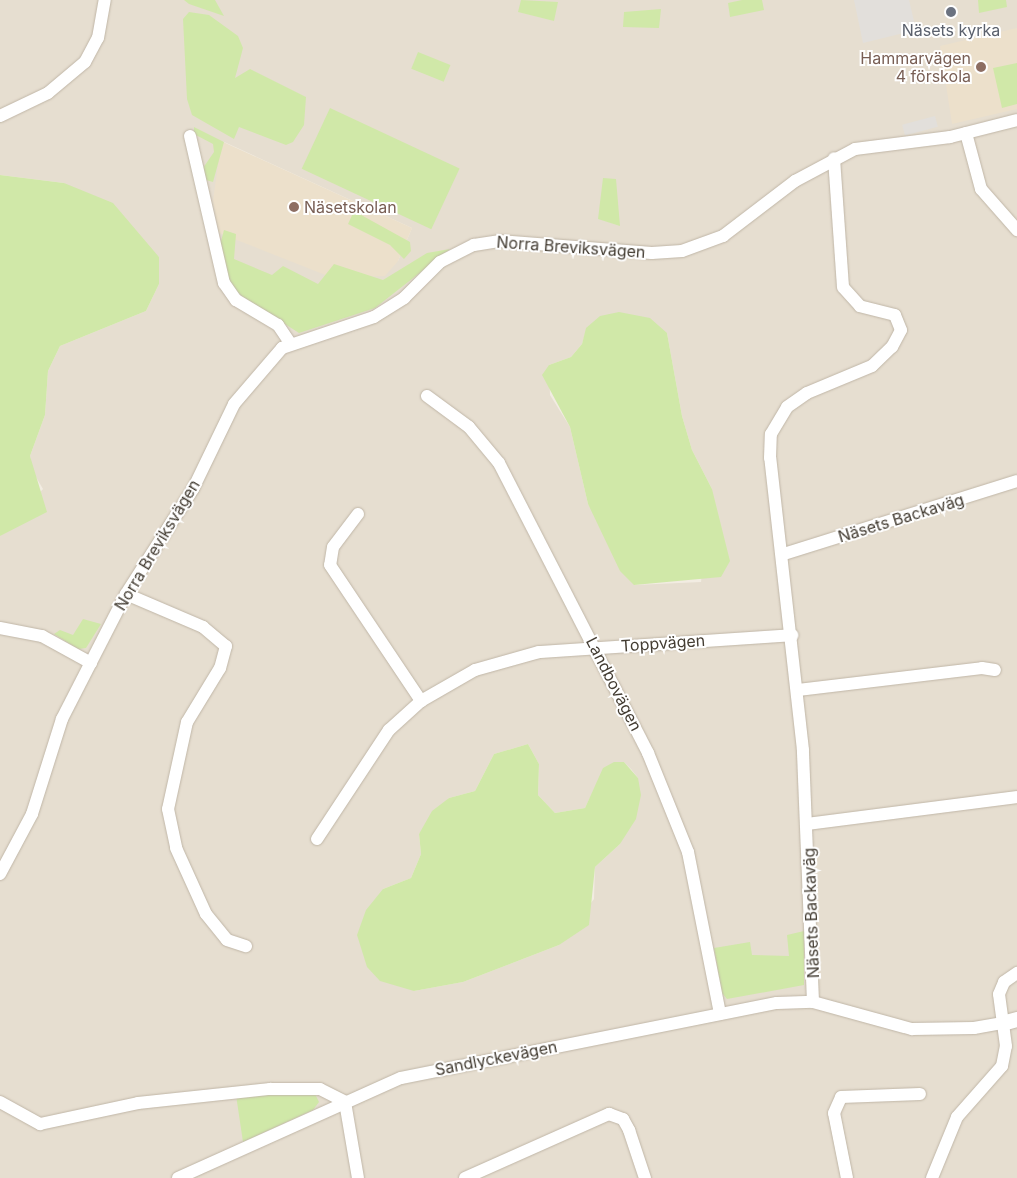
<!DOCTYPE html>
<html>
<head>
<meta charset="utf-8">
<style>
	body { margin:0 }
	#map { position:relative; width:1017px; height:1178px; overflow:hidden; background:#f2ece2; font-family:Inter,sans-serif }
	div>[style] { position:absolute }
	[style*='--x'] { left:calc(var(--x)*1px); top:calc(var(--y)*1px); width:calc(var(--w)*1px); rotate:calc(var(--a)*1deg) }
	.residential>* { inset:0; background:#e6ded0 }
	.education>* { inset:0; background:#ece0cb }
	.green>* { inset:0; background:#d0e8a8; transform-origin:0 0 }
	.parking>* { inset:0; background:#e2dfdb; transform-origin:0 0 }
	.roads { filter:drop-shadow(0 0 1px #c0b6a7) drop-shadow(0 0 1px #c0b6a7) }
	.minor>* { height:12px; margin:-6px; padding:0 6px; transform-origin:6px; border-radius:6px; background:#fff }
	.tertiary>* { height:15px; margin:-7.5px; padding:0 7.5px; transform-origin:7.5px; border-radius:7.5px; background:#fff }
	.dots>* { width:14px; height:14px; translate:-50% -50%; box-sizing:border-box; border:2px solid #fff; border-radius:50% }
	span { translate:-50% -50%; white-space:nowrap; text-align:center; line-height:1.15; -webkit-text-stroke:4px #fff; paint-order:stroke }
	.worship-label { font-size:16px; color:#5b616d }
	.education-label { font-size:16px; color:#785e54 }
	.right { translate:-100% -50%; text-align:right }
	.left { translate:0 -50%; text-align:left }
	.street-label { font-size:16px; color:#433c32 }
</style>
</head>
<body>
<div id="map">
	<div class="residential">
		<i style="clip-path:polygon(evenodd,0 0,1017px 0,1017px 1178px,0 1178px,0 536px,43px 489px,33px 472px,30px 456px,45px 415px,48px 371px,60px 346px,146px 311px,159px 284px,159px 257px,64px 183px,0 175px,0 0,222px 141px,412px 228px,398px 261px,222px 141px,0 0,587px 328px,667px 333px,682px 416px,692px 450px,712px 489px,701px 582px,635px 585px,588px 504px,570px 427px,550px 395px,549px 365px,571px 357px,582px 344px,587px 328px,0 0,528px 744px,539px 764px,538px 795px,555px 813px,585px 808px,595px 787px,624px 762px,631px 769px,638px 778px,620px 844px,595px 867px,594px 899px,559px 945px,463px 982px,414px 991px,383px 889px,411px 878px,421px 854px,419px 834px,449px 798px,475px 791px,494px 754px,528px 744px)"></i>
	</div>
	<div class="education">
		<i style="clip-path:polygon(1017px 28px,1017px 109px,952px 124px,940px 46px)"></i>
		<i style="clip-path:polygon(221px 141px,412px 228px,398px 261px,385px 276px,333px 278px,219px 233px,213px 201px)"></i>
	</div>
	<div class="green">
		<i style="clip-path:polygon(184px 0,215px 0,224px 16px,189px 4px)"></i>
		<i style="clip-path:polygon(521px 0,558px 2px,554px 21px,518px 12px)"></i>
		<i style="clip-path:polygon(742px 0,762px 0,764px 10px,730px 17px,728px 3px)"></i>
		<i style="clip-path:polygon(978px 0,1006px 0,1007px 7px,979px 13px)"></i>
		<i style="clip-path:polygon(661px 9px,659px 28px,623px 27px,624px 12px)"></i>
		<i style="clip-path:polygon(189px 12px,209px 15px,238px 36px,243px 48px,235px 78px,250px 69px,306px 97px,304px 125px,293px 142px,286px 145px,239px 127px,234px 139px,192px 115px,187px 99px,183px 19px)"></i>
		<i style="left:418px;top:52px;width:35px;height:18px;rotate:22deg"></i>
		<i style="clip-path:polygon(1017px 63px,1017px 104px,1002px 108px,993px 68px)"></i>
		<i style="left:330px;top:108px;width:143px;height:67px;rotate:25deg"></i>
		<i style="clip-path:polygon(194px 127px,224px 142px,213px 182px,206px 180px,203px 168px,214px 152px,213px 144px,194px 134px)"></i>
		<i style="clip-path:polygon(0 175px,64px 183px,113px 203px,159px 257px,159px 284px,146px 311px,60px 346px,48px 371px,45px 415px,30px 456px,47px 512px,0 536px)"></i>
		<i style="clip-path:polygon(603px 178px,616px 179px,620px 226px,598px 219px)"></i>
		<i style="clip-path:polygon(354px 211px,410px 242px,411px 251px,404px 259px,390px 245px,348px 224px)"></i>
		<i style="clip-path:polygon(224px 230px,236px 234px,234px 259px,272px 275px,283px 266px,318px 284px,334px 264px,383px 280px,427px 253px,450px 249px,375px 308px,299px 333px,237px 293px,228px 280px,220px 245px)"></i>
		<i style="clip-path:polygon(619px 312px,650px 318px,667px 333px,682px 416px,692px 450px,712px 489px,730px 561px,721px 577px,634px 585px,620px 571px,588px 504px,570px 427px,542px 375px,549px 365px,571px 357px,582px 344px,586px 328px,600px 316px)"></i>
		<i style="clip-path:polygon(83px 619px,101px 624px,86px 648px,78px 649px,54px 634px,60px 630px,73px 635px)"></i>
		<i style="clip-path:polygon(528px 744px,539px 764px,538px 795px,555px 813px,585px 808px,603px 768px,614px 762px,624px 762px,638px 778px,641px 795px,636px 819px,620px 844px,595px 867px,589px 925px,559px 945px,463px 982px,414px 991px,380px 981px,367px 967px,357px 935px,366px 910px,383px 889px,411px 878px,421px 854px,419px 834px,432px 811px,449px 798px,475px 791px,494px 754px)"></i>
		<i style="clip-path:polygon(804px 931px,804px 985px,727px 999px,722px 993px,714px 948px,750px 942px,752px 955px,789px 956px,787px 935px)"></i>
		<i style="clip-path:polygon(315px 1094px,319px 1102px,313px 1110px,243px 1142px,236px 1095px)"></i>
	</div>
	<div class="parking">
		<i style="clip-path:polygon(854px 0,909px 0,916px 30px,863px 43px)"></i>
		<i style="left:935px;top:116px;width:11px;height:34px;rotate:75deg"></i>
	</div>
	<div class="roads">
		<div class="minor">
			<i style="--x:0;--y:116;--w:53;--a:-25.6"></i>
			<i style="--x:48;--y:93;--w:48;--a:-40"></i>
			<i style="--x:85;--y:62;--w:27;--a:-62"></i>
			<i style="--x:98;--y:38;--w:39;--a:-80"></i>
			<i style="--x:966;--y:133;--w:58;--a:75"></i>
			<i style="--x:981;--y:189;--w:55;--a:48.7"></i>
			<i style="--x:190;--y:136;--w:151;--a:77"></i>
			<i style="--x:224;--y:283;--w:21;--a:55"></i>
			<i style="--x:236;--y:300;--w:49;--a:30.8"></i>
			<i style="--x:278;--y:325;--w:22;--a:56"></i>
			<i style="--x:427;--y:396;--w:52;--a:36.4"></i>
			<i style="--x:469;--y:427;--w:47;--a:50.2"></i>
			<i style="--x:499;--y:463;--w:326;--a:62.8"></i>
			<i style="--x:648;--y:753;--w:107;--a:68"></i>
			<i style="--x:688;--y:852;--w:165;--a:78.8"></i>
			<i style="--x:358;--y:514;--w:41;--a:127.1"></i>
			<i style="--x:333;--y:547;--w:18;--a:99"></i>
			<i style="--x:330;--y:565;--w:164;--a:56.2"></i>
			<i style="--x:784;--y:554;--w:244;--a:-17.4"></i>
			<i style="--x:126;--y:594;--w:84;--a:23.2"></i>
			<i style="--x:203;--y:627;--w:30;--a:40"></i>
			<i style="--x:226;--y:646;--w:23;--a:105"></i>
			<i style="--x:220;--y:668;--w:63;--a:121.4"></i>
			<i style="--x:187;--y:722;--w:89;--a:102.3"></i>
			<i style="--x:168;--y:809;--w:40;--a:78"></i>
			<i style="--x:176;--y:848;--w:72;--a:65.6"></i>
			<i style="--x:206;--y:914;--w:33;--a:51"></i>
			<i style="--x:227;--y:940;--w:20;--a:18"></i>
			<i style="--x:0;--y:628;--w:43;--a:10.8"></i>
			<i style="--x:42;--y:636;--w:56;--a:28.9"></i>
			<i style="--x:798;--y:690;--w:185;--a:-6.8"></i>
			<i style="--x:982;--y:668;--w:13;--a:9"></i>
			<i style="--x:807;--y:824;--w:212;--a:-7.3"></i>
			<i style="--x:317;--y:839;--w:131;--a:-56.6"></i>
			<i style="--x:389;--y:730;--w:43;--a:-42.2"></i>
			<i style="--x:421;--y:701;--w:62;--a:-29.9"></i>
			<i style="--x:475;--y:670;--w:66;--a:-15.7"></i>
			<i style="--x:539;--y:652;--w:254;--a:-3.8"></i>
			<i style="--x:0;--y:874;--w:68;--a:-61.9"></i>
			<i style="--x:32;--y:814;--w:100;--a:-72.5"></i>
			<i style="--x:62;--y:719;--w:140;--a:-62.9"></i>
			<i style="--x:126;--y:594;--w:125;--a:-57.5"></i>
			<i style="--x:193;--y:489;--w:94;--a:-64.2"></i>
			<i style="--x:234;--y:404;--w:74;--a:-49.4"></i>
			<i style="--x:282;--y:348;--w:97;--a:-18.6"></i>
			<i style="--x:374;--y:317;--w:36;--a:-32"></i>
			<i style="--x:404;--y:298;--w:51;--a:-45"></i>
			<i style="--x:440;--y:262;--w:38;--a:-27"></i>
			<i style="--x:474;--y:245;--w:25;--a:-9"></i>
			<i style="--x:499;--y:241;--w:153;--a:4.5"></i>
			<i style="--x:652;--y:253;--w:30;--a:-4"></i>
			<i style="--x:682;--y:251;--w:44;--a:-20.1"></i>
			<i style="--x:723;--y:236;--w:91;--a:-37.4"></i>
			<i style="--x:795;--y:181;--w:68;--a:-28.1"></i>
			<i style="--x:855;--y:149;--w:96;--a:-7.2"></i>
			<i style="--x:950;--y:137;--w:69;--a:-14.2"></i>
			<i style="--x:813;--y:1002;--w:252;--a:-92.3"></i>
			<i style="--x:803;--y:750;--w:294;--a:-96.4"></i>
			<i style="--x:770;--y:458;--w:24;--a:-88"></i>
			<i style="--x:771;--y:434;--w:31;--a:-59"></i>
			<i style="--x:787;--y:407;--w:24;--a:-35"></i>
			<i style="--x:807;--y:393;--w:70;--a:-22.6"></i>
			<i style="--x:872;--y:366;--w:28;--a:-44"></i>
			<i style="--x:892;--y:347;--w:19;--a:-62"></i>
			<i style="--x:901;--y:330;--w:16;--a:-112"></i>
			<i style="--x:895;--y:315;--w:36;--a:-166"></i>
			<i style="--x:860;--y:306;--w:25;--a:-132"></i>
			<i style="--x:843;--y:287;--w:129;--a:-94"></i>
			<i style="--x:0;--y:1102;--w:46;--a:28.8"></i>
			<i style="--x:40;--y:1124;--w:100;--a:-12.1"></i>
			<i style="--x:138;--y:1103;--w:133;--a:-6.1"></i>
			<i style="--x:270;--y:1089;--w:50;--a:0"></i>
			<i style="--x:320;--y:1089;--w:28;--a:27"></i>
			<i style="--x:345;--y:1102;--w:77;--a:80.3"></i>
			<i style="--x:178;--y:1178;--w:244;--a:-24.2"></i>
			<i style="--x:401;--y:1078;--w:383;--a:-11.3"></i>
			<i style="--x:777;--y:1003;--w:36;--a:-2"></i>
			<i style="--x:813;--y:1002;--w:103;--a:15.3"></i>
			<i style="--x:912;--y:1029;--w:62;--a:-0.9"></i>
			<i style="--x:974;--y:1028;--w:28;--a:-10"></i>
			<i style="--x:465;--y:1178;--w:158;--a:-24"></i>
			<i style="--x:609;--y:1114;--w:15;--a:20"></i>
			<i style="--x:623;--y:1119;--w:13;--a:61"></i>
			<i style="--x:629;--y:1130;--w:51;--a:71.6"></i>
			<i style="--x:847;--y:1178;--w:66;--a:-101.3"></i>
			<i style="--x:834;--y:1113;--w:17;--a:-66"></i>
			<i style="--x:841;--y:1097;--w:79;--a:-2.2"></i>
			<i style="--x:932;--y:1178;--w:66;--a:-67.7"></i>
			<i style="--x:957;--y:1117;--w:68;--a:-48.6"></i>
			<i style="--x:1002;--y:1066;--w:20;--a:-79"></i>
			<i style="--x:1006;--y:1046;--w:52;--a:-97.7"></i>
			<i style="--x:999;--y:994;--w:13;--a:-67"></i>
			<i style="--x:1004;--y:982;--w:16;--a:-35"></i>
		</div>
		<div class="tertiary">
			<i style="--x:1002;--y:1023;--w:16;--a:-15"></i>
		</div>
	</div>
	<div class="dots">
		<i style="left:951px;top:12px;background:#6b7280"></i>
		<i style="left:981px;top:67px;background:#8d6e63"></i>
		<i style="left:294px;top:207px;background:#8d6e63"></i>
	</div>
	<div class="worship-label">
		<span style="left:951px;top:30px">Näsets kyrka</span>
	</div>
	<div class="education-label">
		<span class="right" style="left:971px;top:67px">Hammarvägen<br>4 förskola</span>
		<span class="left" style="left:304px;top:207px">Näsetskolan</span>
	</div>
	<div class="street-label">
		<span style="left:571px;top:247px;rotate:4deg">Norra Breviksvägen</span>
		<span style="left:901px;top:518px;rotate:-17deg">Näsets Backaväg</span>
		<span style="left:157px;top:545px;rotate:-59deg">Norra Breviksvägen</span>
		<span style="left:663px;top:643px;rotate:-4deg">Toppvägen</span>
		<span style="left:614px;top:684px;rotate:63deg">Landbovägen</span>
		<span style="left:811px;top:913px;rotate:-92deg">Näsets Backaväg</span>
		<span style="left:496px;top:1058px;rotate:-11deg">Sandlyckevägen</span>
	</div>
</div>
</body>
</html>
